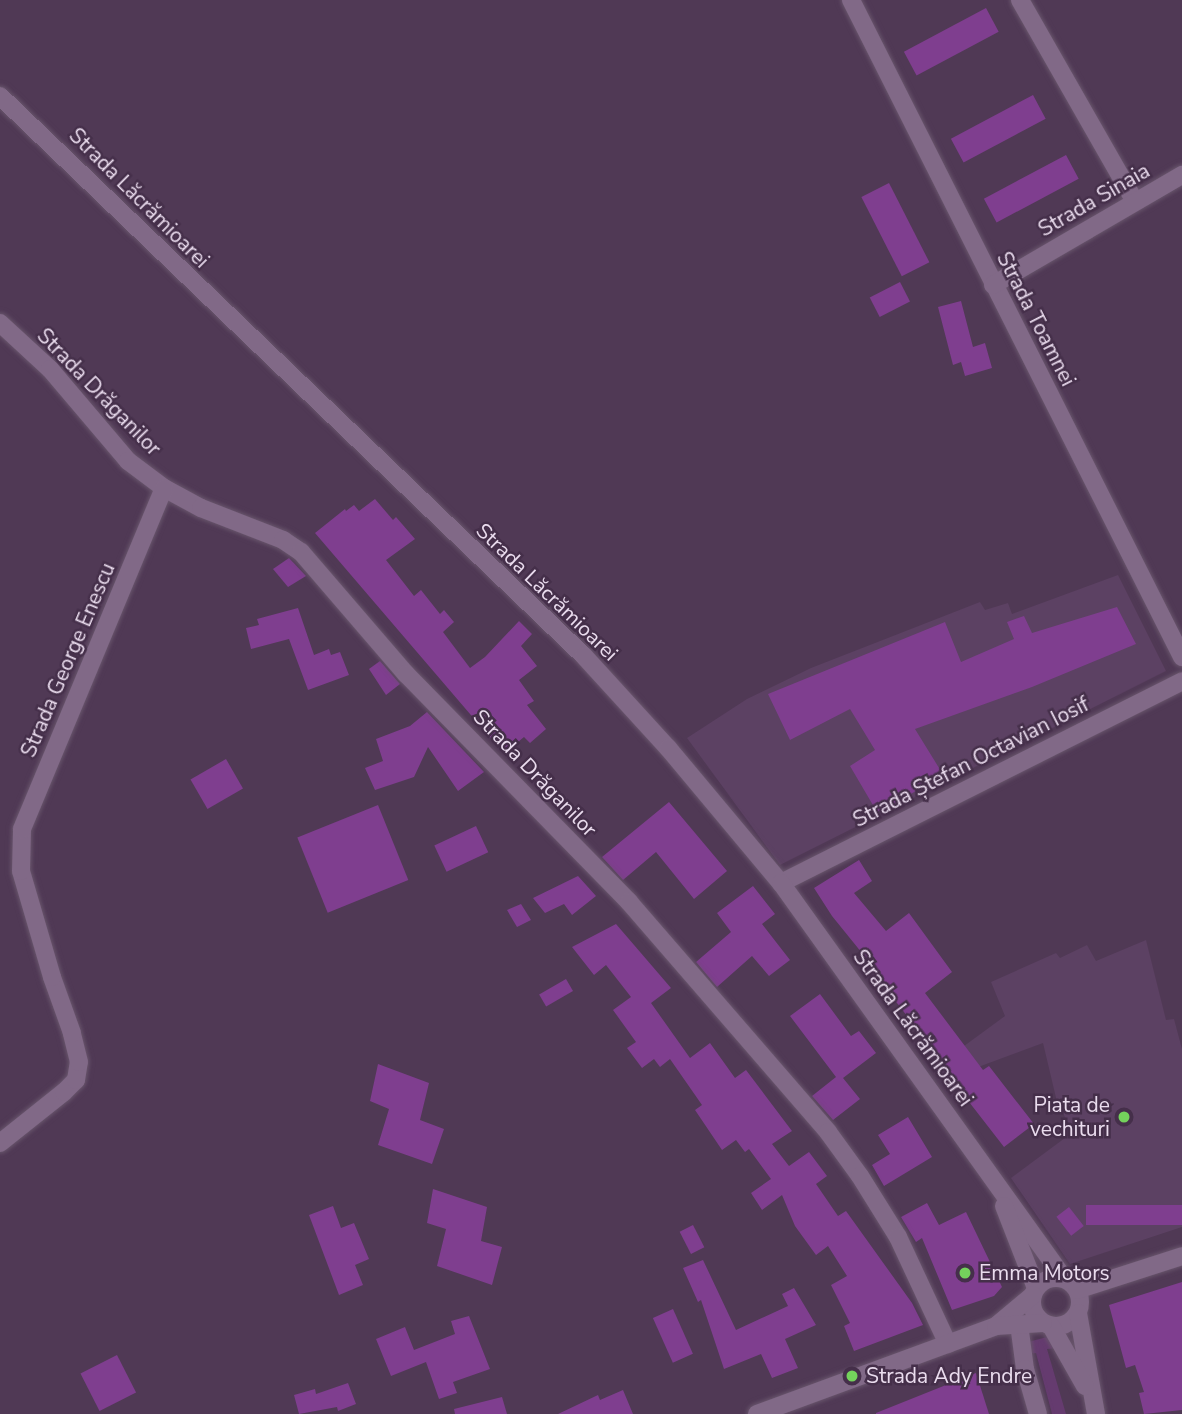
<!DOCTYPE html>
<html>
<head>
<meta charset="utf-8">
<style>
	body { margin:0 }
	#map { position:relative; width:1182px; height:1414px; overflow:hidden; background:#503955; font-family:"Nunito Sans",sans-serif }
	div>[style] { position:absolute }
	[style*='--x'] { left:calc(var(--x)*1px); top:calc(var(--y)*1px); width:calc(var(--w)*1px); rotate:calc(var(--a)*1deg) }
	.built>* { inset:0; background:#5c4163 }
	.green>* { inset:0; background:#653b6f }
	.building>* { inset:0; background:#7f3e8f; transform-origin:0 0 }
	.roads { filter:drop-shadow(0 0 2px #68556c) drop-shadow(0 0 2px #68556c) }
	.minor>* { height:18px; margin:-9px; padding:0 9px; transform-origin:9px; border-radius:9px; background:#816987 }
	.secondary>* { height:18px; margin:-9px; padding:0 9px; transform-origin:9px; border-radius:9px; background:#816987 }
	.secondary>.ring { margin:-9px; padding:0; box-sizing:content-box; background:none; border:18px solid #816987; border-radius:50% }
	.dots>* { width:19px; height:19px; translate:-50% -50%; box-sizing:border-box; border:4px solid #452f4a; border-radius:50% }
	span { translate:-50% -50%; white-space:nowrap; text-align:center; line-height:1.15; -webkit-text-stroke:5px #452f4a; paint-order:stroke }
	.street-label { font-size:21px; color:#eadcee }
	.poi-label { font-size:21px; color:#eadcee }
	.right { translate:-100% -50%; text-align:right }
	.left { translate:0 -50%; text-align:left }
</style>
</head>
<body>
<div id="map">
	<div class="built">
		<i style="clip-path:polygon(1118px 575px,1166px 671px,780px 865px,687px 738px,747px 699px,811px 668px,980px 602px,985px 610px,1008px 603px,1012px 614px)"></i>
		<i style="clip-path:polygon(1146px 940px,1166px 1020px,1174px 1019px,1182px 1049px,1182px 1227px,1070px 1264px,1011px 1178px,1073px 1132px,1057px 1102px,1043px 1043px,943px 1080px,934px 1068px,1005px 1016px,991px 982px,1056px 953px,1060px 958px,1087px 945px,1096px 961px)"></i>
	</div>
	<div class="green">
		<i style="clip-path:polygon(1047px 1337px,1057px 1348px,1047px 1349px,1066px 1414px,1052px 1414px,1036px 1353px,1029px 1354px,1028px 1342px)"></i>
	</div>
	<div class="building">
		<i style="left:986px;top:8px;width:27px;height:93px;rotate:62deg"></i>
		<i style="left:1033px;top:95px;width:27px;height:93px;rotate:62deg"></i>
		<i style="left:1066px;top:155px;width:27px;height:93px;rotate:62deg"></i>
		<i style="left:889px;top:183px;width:89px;height:31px;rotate:63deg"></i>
		<i style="left:900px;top:282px;width:22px;height:34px;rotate:63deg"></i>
		<i style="clip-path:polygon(961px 301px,973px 347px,985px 343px,992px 368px,965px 376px,961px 362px,953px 365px,938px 307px)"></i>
		<i style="clip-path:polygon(375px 499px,393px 520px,396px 517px,415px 539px,386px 560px,414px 596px,421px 590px,440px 614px,444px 610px,454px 622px,443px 632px,470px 668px,485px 657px,519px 621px,532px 634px,521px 646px,537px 666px,519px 680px,534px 701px,527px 705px,546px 729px,530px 743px,524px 737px,506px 752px,488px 735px,315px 533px,345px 509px,346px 511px,354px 505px,359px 511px)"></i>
		<i style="clip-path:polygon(289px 558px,306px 576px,288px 587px,273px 569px)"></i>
		<i style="clip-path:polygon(1117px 607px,1136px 644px,1032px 687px,915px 729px,944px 776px,877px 812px,850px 766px,875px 750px,850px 709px,790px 740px,768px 694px,945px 622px,961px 662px,1014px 639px,1007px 622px,1024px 616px,1032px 633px)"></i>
		<i style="clip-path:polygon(298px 608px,314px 655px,329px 649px,331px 655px,340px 652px,349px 675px,308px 690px,289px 639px,251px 649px,246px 628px,259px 625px,257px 619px)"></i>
		<i style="clip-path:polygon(380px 661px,400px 684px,386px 695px,369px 669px)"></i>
		<i style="clip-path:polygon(427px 712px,484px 772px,458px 791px,428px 747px,414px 777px,375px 790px,365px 768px,383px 761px,376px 739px,410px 726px)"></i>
		<i style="left:226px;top:759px;width:34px;height:41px;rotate:60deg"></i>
		<i style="clip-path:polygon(669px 802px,727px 871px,694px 899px,656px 852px,623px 880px,602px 857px)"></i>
		<i style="left:378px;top:805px;width:81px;height:87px;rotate:68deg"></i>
		<i style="left:476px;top:826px;width:29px;height:46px;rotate:65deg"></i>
		<i style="clip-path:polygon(859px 860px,872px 881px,854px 893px,886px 931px,909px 913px,952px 972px,925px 993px,983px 1070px,989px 1066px,1034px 1124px,1004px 1147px,959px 1089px,962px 1087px,880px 981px,883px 979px,832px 916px,814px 888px)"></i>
		<i style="clip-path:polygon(578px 876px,596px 896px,572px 915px,564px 904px,545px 913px,533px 898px)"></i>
		<i style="clip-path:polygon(753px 886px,775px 914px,762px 924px,790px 960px,769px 976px,752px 956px,717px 987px,696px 962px,731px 932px,717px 913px)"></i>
		<i style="clip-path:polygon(521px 904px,531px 920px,517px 927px,507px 910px)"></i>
		<i style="clip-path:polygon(616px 924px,671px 988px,651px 1003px,690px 1058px,710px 1043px,735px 1078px,746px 1070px,792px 1131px,772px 1144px,789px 1166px,809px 1152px,827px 1176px,816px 1184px,838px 1216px,846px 1211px,912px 1303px,923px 1325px,854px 1351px,844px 1326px,850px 1323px,831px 1285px,847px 1276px,828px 1246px,816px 1255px,795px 1226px,782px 1195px,762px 1210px,751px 1193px,771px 1179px,749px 1149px,745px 1152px,736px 1140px,722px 1150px,695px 1110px,702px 1105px,670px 1059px,660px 1067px,654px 1059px,642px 1068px,627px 1048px,636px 1042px,613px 1010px,631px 997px,606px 965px,594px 975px,572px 947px)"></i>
		<i style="left:566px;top:979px;width:14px;height:31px;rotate:60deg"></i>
		<i style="clip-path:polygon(820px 994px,851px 1036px,859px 1031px,876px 1053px,843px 1078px,860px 1099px,833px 1120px,812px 1096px,836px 1077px,790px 1016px)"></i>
		<i style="clip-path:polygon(378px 1064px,429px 1083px,420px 1120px,444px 1129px,432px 1164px,378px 1145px,389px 1109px,370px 1101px)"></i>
		<i style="clip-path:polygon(908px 1117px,932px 1157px,884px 1186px,872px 1165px,890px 1154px,878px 1135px)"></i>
		<i style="clip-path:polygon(433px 1189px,487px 1207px,481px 1241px,502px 1247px,492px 1285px,437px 1266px,446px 1229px,427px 1223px)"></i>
		<i style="clip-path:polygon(927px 1203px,939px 1225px,966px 1212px,1002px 1287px,994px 1296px,952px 1310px,922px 1238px,916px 1242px,901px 1217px)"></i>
		<i style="left:1182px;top:1205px;width:20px;height:96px;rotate:90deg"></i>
		<i style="clip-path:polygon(333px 1206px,341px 1228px,354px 1223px,369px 1259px,355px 1265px,363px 1285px,339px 1295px,309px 1215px)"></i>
		<i style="left:1069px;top:1207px;width:24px;height:16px;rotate:52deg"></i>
		<i style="left:693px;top:1225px;width:25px;height:15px;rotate:63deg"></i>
		<i style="clip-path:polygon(703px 1260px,736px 1330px,788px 1306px,782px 1294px,794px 1288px,816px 1325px,785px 1339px,798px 1368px,772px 1378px,761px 1354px,724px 1369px,701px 1300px,698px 1302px,683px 1268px)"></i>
		<i style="clip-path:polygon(1182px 1282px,1182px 1410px,1144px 1414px,1139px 1393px,1144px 1392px,1135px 1365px,1126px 1368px,1109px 1305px)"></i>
		<i style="left:673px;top:1309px;width:49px;height:22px;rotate:66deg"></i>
		<i style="clip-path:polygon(469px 1316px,490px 1369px,453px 1382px,457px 1393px,439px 1399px,426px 1362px,391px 1376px,376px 1339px,405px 1327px,414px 1350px,455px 1334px,451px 1321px)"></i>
		<i style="left:117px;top:1355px;width:42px;height:41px;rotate:63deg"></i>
		<i style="clip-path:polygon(976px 1373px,989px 1414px,876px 1414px,876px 1413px)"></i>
		<i style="clip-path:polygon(348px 1383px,356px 1404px,338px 1411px,337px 1407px,299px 1414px,294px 1395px,315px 1389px,316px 1394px)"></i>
		<i style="clip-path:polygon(623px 1390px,633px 1414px,558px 1414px,598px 1395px,600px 1400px)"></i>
		<i style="clip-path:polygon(502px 1397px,507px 1414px,455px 1414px,454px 1409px)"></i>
	</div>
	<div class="roads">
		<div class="minor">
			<i style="--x:851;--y:0;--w:736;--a:63.26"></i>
			<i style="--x:1020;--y:0;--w:232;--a:60.3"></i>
			<i style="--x:993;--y:285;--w:219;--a:-30.2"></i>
			<i style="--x:0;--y:323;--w:68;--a:42.6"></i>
			<i style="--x:50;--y:369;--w:121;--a:49.7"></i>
			<i style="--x:128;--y:461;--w:45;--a:36.9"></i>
			<i style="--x:164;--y:488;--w:42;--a:28.4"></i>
			<i style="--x:201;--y:508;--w:88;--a:21.3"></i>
			<i style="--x:283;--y:540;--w:22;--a:34"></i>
			<i style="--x:301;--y:552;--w:161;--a:49.3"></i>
			<i style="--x:406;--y:674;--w:319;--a:45.6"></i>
			<i style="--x:629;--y:902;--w:304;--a:49.1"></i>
			<i style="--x:828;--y:1132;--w:54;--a:54"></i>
			<i style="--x:860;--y:1176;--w:72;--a:58.1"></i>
			<i style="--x:898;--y:1237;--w:118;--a:65"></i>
			<i style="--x:781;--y:883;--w:449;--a:-26.7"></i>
			<i style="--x:0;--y:1143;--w:82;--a:-38.6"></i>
			<i style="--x:64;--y:1092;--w:17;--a:-45"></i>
			<i style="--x:76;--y:1080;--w:18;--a:-81"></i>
			<i style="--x:79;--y:1062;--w:30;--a:-104"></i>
			<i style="--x:72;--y:1033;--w:59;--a:-109.7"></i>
			<i style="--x:52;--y:977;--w:110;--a:-106.3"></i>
			<i style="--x:21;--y:871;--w:42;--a:-88.6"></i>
			<i style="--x:22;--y:829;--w:369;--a:-67.4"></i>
			<i style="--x:1019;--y:1324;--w:45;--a:82.4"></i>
			<i style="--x:1025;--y:1369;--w:47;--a:73.9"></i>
		</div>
		<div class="secondary">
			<i style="--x:0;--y:96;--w:809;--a:43.8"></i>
			<i style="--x:584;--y:656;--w:125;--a:47.6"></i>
			<i style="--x:668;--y:748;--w:176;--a:50.1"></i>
			<i style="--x:781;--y:883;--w:487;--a:54.4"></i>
			<i style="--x:1004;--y:1206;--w:88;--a:68.7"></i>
			<i class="ring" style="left:1032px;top:1278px;width:30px;height:30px"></i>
			<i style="--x:1077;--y:1290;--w:110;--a:-17.9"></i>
			<i style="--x:1078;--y:1313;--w:103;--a:79.9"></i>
			<i style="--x:996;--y:1326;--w:48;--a:-40"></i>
			<i style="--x:1051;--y:1326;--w:69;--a:60.5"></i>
			<i style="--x:757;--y:1414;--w:255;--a:-20.2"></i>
			<i style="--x:996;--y:1326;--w:47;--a:-3.7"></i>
		</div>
	</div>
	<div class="dots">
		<i style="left:1124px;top:1117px;background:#74d25c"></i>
		<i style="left:965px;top:1273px;background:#74d25c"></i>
		<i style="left:852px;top:1376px;background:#74d25c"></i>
	</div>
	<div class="street-label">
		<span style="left:139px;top:198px;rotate:45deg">Strada Lăcrămioarei</span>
		<span style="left:1094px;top:200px;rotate:-30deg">Strada Sinaia</span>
		<span style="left:1036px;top:319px;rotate:63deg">Strada Toamnei</span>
		<span style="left:99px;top:392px;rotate:46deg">Strada Drăganilor</span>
		<span style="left:547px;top:592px;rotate:44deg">Strada Lăcrămioarei</span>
		<span style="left:68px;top:660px;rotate:-67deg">Strada George Enescu</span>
		<span style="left:971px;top:762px;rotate:-27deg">Strada Ștefan Octavian Iosif</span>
		<span style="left:535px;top:773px;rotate:46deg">Strada Drăganilor</span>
		<span style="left:913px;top:1028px;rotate:54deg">Strada Lăcrămioarei</span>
	</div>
	<div class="poi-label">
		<span class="right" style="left:1110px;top:1117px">Piata de<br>vechituri</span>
		<span class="left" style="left:979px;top:1273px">Emma Motors</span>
		<span class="left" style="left:866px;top:1376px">Strada Ady Endre</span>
	</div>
</div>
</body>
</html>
